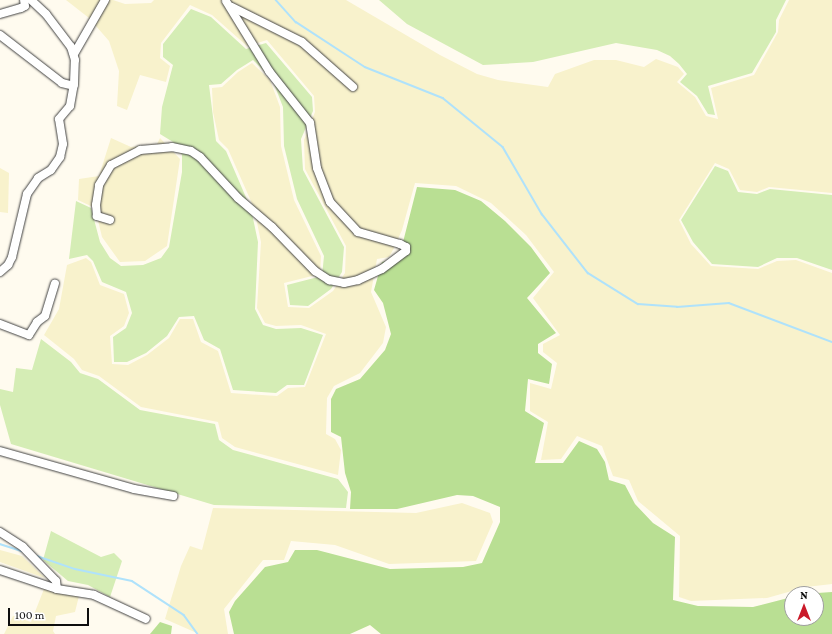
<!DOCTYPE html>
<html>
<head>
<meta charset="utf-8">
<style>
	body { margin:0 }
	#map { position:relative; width:832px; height:634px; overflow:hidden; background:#fffbef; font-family:"Crimson Pro",serif }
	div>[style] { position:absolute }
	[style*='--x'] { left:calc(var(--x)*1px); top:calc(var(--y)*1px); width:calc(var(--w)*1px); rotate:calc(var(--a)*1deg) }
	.farmland>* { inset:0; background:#f8f2cc }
	.green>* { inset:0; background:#d5edb5 }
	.forest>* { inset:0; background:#b9df93 }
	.stream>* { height:1.5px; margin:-0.75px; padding:0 0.75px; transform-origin:0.75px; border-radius:0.75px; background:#afe2fb }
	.roads { filter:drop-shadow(0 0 1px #414141) drop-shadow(0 0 1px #414141) }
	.minor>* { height:8px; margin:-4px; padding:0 4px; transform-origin:4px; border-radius:4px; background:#fff }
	span { translate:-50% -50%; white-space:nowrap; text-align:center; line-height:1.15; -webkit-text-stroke:4px #fff; paint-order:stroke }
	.north { position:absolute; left:784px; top:586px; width:40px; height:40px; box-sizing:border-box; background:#fff; border:1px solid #9f9f9f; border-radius:50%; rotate:0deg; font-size:11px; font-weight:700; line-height:16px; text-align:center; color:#0e0e0e }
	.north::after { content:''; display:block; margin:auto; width:14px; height:18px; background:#ca1a2a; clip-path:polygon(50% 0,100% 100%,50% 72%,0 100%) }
	.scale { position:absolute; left:8px; top:608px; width:81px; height:18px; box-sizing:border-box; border:2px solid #0e0e0e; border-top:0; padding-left:5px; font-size:12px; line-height:14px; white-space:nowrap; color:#0e0e0e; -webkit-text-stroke:3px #fff; paint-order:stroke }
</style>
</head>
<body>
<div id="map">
	<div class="farmland">
		<i style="clip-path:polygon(66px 0,113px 0,125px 4px,151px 3px,154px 0,346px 0,440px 55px,477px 74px,498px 80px,548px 87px,555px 74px,594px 60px,616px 60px,644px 67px,656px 59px,678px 67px,684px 74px,677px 82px,695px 97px,706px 116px,718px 119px,711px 88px,754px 75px,778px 32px,779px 20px,789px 0,832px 0,832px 193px,769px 187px,757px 192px,740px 190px,729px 169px,715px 163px,679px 220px,691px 244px,711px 266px,758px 269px,777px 261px,796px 260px,832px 273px,832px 584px,806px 587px,767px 598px,691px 601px,679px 597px,680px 536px,638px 501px,629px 480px,613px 476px,602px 446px,577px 436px,561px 459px,541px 460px,548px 422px,530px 411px,530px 383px,551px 389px,557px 363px,543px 352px,543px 344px,560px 335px,533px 298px,554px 272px,526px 235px,491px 203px,456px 186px,415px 183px,402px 230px,394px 248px,389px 257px,377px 259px,371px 292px,386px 327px,383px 343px,360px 373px,334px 386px,327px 398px,326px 434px,335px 439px,341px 450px,338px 475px,235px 447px,222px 438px,218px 422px,141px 407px,99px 376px,82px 370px,74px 359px,44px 335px,59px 309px,67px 265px,86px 258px,91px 262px,100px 285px,124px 294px,129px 313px,124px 326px,110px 336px,112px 364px,128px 365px,147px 355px,169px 338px,180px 319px,193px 319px,201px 342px,218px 351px,231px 393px,277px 396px,288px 388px,305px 387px,326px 334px,301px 325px,276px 326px,265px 323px,257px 308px,261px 242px,254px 208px,228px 149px,219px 140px,213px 112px,212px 88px,222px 87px,238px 72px,252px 63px,270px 80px,280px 107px,281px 146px,294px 200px,321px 256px,320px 274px,284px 283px,288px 307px,309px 308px,333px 291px,345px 273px,346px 246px,305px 169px,304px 140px,315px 112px,314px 96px,267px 40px,247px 46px,212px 15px,190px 5px,161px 43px,160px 58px,170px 66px,166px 82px,140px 75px,127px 110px,117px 106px,119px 71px,109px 41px,89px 18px)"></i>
		<i style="clip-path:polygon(111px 138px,131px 147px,157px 144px,160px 138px,180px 159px,167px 246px,145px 261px,120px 262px,102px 237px,95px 208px,78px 200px,79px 179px,99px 176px)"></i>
		<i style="clip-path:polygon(0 168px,9px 173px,8px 213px,0 212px)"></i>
		<i style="clip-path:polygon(462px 503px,490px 513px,493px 522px,476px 561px,389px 564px,335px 545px,291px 541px,284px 560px,263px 560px,224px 609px,228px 634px,199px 634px,165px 619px,181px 566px,190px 546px,202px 550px,213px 508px,416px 513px)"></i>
		<i style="clip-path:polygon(0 550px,22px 556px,45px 578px,0 562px)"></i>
		<i style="clip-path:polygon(44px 589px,79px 596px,75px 612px,56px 616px,53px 631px,55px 634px,4px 634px,13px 616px,31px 622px)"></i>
	</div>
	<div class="green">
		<i style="clip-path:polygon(379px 0,786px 0,776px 20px,776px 32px,752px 73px,708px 86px,715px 115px,708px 114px,697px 96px,680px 82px,687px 74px,679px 64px,670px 56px,657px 50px,616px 43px,533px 62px,483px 65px,407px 24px)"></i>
		<i style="clip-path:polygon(191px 9px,211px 17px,246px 49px,266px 43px,312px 97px,313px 111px,301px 139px,303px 170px,344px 247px,342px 272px,331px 289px,308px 306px,290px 305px,287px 285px,322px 276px,324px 256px,297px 199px,284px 146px,283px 107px,272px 79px,253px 60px,237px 70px,221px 84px,209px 85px,216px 141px,226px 151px,251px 209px,258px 242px,255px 309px,263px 325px,276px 329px,301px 328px,323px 335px,304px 385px,287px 385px,276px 393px,233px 390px,220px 349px,204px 340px,194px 316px,179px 317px,167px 336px,146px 353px,127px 362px,114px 362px,113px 337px,126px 328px,132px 313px,126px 292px,102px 282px,93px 261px,87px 255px,69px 259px,76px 201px,91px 208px,100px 242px,110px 258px,121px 266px,143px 265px,161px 258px,169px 247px,182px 172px,182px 155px,173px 142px,160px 134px,162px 107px,173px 65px,163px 57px,163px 44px)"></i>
		<i style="clip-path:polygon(715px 166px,728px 171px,738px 192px,757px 194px,770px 189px,832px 195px,832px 270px,797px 258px,777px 258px,758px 267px,712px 264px,693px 242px,681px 220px)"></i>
		<i style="clip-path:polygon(41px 339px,71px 362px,80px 373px,98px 379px,140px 410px,215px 424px,219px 440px,233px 450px,338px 479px,348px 492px,346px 508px,214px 505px,11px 444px,0 405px,0 389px,13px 392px,16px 368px,32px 370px)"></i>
		<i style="clip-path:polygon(51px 531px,101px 557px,114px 553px,122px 561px,110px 597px,88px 585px,68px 581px,43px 560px)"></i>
	</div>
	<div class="forest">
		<i style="clip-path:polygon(417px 187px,455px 190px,481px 201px,505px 221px,531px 247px,550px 273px,527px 298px,556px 333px,538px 344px,538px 353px,552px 364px,549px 384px,528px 379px,525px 411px,544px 423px,535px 463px,563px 463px,579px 441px,597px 449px,605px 462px,609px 480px,625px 485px,635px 504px,653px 523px,675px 537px,673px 600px,698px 606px,753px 607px,792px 597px,792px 618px,816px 618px,816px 594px,803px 594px,832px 592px,832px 634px,381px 634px,370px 625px,350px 634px,234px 634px,229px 612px,235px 601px,265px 567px,288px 562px,295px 550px,317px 550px,390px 569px,463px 567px,482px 563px,500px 522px,500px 507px,473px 496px,457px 495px,397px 509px,350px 509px,351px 492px,345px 473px,341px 437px,331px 432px,331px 399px,336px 389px,360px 379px,385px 350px,391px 334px,383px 303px,374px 290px,382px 262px,392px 260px,401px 250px)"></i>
		<i style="clip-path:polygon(160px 622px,172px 626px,171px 634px,150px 634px)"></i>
	</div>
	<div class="stream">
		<i style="--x:276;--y:0;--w:30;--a:48"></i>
		<i style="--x:296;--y:22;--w:82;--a:33.1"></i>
		<i style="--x:365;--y:67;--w:84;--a:21.7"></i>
		<i style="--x:443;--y:98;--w:77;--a:39.2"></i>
		<i style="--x:503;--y:147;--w:78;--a:59.8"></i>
		<i style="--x:542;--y:214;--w:75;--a:52.1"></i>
		<i style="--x:588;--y:273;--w:59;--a:31.8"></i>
		<i style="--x:638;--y:304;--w:39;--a:4"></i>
		<i style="--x:677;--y:307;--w:52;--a:-4.4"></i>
		<i style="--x:729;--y:303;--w:110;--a:20.7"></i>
		<i style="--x:0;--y:544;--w:23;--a:18"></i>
		<i style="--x:37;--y:556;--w:40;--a:18.9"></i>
		<i style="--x:75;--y:569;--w:58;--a:11.9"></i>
		<i style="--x:132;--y:581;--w:62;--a:33.2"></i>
		<i style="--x:184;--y:615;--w:24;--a:54"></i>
	</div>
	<div class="roads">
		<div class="minor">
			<i style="--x:232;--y:7;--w:78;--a:26.6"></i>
			<i style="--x:302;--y:42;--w:68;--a:41.4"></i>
			<i style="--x:0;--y:14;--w:22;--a:-16"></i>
			<i style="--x:21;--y:8;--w:4;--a:-27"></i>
			<i style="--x:25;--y:6;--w:6;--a:-99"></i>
			<i style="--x:0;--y:35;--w:78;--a:37.7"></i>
			<i style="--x:62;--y:83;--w:12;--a:14"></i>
			<i style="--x:74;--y:54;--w:62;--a:-60.1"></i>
			<i style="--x:110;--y:220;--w:14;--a:-163"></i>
			<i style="--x:97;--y:216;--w:11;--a:-95"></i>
			<i style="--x:96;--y:205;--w:20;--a:-81"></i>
			<i style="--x:99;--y:185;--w:23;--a:-59"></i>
			<i style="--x:111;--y:165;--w:33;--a:-27"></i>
			<i style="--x:140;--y:150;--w:32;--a:-5"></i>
			<i style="--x:172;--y:147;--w:19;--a:12"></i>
			<i style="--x:191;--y:151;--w:11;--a:34"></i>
			<i style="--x:200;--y:157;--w:56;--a:47.2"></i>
			<i style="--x:238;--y:198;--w:45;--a:40.5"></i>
			<i style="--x:272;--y:227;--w:62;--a:45.7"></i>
			<i style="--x:315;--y:271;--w:17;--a:33"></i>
			<i style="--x:329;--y:280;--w:15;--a:11"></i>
			<i style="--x:344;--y:283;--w:14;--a:-12"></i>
			<i style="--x:358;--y:280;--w:26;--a:-25"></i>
			<i style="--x:382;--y:269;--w:30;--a:-37"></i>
			<i style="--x:406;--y:251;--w:4;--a:-90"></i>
			<i style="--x:406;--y:247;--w:7;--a:-153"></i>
			<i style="--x:400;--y:244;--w:44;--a:-164.1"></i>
			<i style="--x:358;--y:232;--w:41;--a:-133"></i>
			<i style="--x:330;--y:202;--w:36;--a:-111"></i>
			<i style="--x:317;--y:168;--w:46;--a:-98.8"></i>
			<i style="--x:310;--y:123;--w:66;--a:-128.3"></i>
			<i style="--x:269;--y:71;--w:82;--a:-121.6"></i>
			<i style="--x:0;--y:272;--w:11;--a:-41"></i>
			<i style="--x:8;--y:265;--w:9;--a:-63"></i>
			<i style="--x:12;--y:257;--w:65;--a:-76.6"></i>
			<i style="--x:27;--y:194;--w:19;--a:-55"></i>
			<i style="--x:38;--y:178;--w:15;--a:-32"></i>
			<i style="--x:51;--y:170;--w:16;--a:-55"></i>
			<i style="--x:60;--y:157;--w:13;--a:-77"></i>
			<i style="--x:63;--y:144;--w:25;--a:-99"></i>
			<i style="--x:59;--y:119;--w:17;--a:-50"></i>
			<i style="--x:70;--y:106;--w:22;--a:-80"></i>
			<i style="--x:74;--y:84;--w:24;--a:-88"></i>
			<i style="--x:75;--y:60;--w:14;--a:-107"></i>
			<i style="--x:71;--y:47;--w:41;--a:-127.1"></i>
			<i style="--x:46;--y:14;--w:21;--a:-137"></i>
			<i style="--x:0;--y:324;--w:31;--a:21"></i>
			<i style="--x:29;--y:335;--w:15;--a:-58"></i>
			<i style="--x:37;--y:322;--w:10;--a:-37"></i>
			<i style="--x:45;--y:316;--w:34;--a:-73"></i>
			<i style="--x:0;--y:451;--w:139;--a:15.8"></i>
			<i style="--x:134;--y:489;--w:40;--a:10"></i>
			<i style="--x:0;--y:532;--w:27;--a:33"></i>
			<i style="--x:23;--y:547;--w:47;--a:45.9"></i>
			<i style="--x:56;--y:581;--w:8;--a:83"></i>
			<i style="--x:0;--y:570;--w:60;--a:18.4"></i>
			<i style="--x:57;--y:589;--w:37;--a:9"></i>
			<i style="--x:94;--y:595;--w:57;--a:24.8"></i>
		</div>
	</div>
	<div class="north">N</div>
	<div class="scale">100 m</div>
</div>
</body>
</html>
